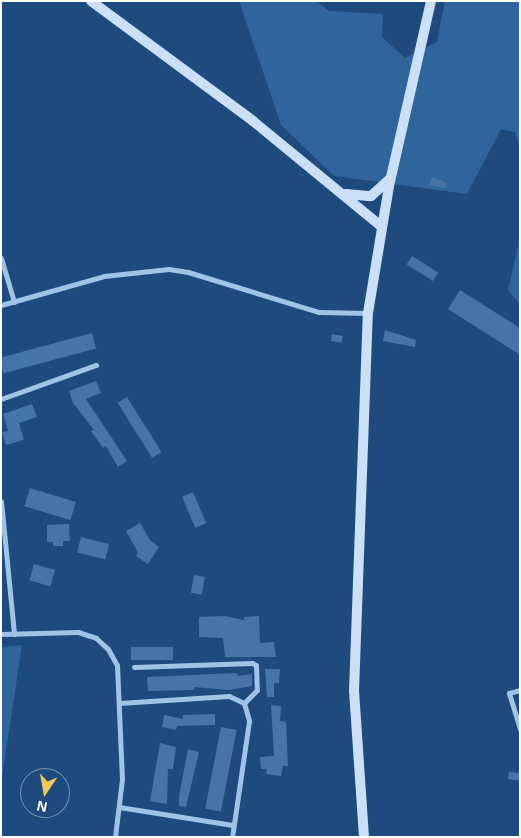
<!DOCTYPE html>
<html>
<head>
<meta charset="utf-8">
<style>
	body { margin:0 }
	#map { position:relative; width:521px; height:838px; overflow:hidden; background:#1e4a7d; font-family:Arial,sans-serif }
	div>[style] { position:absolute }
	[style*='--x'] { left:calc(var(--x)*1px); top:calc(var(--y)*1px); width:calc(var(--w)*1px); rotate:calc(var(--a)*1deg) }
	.green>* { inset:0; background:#30649c }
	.building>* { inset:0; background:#4674a7; transform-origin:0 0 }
	.street>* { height:5px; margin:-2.5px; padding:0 2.5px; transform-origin:2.5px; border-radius:2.5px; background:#a0c3e8 }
	.secondary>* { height:10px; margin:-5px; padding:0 5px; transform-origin:5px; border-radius:5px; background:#cbdff6 }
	span { translate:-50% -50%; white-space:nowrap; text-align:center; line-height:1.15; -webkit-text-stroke:4px #1e4a7d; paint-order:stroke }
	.frame { position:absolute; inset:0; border:2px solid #fff; pointer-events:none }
	.north { position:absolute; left:20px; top:768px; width:50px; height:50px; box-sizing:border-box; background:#1e4a7d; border:1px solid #7892b1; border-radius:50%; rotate:192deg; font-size:14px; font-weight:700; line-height:20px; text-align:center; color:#fff }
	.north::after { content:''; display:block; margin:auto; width:18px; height:22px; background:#f7c75f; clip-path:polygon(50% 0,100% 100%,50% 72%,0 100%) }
</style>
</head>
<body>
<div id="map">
	<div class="green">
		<i style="clip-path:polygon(239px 1px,316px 1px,329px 11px,383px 14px,382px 37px,405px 58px,437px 42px,445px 1px,520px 1px,520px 148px,515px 132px,501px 129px,467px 194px,334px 176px,281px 125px)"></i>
		<i style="clip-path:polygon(520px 238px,520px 304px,508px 290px)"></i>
		<i style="clip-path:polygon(22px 645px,1px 784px,1px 647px)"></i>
	</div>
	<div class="building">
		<i style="clip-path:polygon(433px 177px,447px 183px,445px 188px,429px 185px)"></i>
		<i style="left:412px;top:256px;width:31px;height:10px;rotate:32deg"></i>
		<i style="clip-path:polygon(460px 290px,520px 328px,520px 355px,448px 309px)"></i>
		<i style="clip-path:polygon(385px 330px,416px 340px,415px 347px,383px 341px)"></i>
		<i style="left:92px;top:333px;width:16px;height:96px;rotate:75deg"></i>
		<i style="left:332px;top:334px;width:11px;height:7px;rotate:10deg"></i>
		<i style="clip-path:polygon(96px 381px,101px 393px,86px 399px,127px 461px,118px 467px,106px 446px,103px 448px,91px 431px,94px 430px,73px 403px,69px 391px)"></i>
		<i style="left:127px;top:397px;width:65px;height:11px;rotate:58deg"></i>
		<i style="clip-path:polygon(32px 404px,37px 417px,19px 423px,24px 440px,6px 445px,2px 432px,8px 431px,3px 414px)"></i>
		<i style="left:30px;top:488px;width:48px;height:19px;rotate:17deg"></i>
		<i style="left:193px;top:492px;width:34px;height:12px;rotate:67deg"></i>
		<i style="clip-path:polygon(140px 523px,150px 540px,159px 547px,148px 564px,136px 556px,138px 553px,126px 531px)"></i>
		<i style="clip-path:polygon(69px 524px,70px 541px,63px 541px,63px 546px,53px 546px,53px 542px,47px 542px,47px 525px)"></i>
		<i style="left:81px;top:537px;width:29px;height:16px;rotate:14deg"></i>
		<i style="left:34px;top:564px;width:22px;height:17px;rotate:16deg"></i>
		<i style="left:194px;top:575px;width:11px;height:18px;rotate:10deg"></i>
		<i style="clip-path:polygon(224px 616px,244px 620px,244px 617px,259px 616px,260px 643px,274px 642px,276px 657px,225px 657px,223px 638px,199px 637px,199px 617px)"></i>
		<i style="left:173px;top:647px;width:13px;height:42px;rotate:90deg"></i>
		<i style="clip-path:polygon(265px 669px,280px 669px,279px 683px,274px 683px,274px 697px,267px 697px)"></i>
		<i style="clip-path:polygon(237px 673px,238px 676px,252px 674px,252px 686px,229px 690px,194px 687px,194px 690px,148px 691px,147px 677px)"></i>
		<i style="clip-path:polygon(271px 705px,281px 706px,280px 721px,286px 722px,288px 766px,283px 766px,281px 776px,266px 774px,267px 769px,261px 769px,260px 757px,274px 756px)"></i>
		<i style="clip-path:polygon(215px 714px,215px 725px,177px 726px,176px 730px,162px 727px,164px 715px,183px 719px,183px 715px)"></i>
		<i style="left:221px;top:727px;width:16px;height:83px;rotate:11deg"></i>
		<i style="clip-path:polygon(160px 743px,176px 747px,173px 769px,168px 769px,167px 804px,150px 801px)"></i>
		<i style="clip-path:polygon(188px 749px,199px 752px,186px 807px,179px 806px,179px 796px)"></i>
		<i style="clip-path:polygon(509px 772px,520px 773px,520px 781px,508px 779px)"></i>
	</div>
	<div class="street">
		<i style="--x:1;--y:258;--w:46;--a:73.5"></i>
		<i style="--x:1;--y:305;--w:107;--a:-15.7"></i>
		<i style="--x:104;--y:276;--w:65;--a:-6.1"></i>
		<i style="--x:169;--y:269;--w:19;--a:9"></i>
		<i style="--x:188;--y:272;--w:137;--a:17"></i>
		<i style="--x:319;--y:312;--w:49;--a:1.2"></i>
		<i style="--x:1;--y:399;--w:101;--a:-19.7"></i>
		<i style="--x:1;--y:501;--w:134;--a:84.4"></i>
		<i style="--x:1;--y:634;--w:77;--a:-1.5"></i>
		<i style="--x:78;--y:632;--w:19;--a:18"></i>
		<i style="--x:96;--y:638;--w:16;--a:43"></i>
		<i style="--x:108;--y:649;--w:18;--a:61"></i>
		<i style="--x:117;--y:665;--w:114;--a:87.5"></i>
		<i style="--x:122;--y:779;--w:58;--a:96.9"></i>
		<i style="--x:134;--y:667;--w:118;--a:-1.9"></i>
		<i style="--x:252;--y:663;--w:4;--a:27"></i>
		<i style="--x:256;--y:665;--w:25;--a:88"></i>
		<i style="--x:257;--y:690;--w:18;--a:135"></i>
		<i style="--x:520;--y:690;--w:11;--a:165"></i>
		<i style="--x:509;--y:693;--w:38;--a:73"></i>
		<i style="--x:119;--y:703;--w:110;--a:-3.6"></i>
		<i style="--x:229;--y:696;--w:17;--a:25"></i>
		<i style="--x:244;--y:703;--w:19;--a:74"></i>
		<i style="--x:249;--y:721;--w:117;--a:98.3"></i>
		<i style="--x:119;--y:807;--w:115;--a:9"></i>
	</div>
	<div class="secondary">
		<i style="--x:91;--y:1;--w:202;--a:36.5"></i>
		<i style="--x:253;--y:121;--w:166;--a:39.4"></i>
		<i style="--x:346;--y:194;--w:25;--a:5"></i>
		<i style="--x:371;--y:196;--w:25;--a:-42"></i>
		<i style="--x:364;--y:837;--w:146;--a:-93.9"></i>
		<i style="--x:354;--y:691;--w:378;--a:-87.9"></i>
		<i style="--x:368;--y:313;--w:129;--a:-80.6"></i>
		<i style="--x:389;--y:186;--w:190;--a:-77.2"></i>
	</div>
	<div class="frame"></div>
	<div class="north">N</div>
</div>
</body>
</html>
